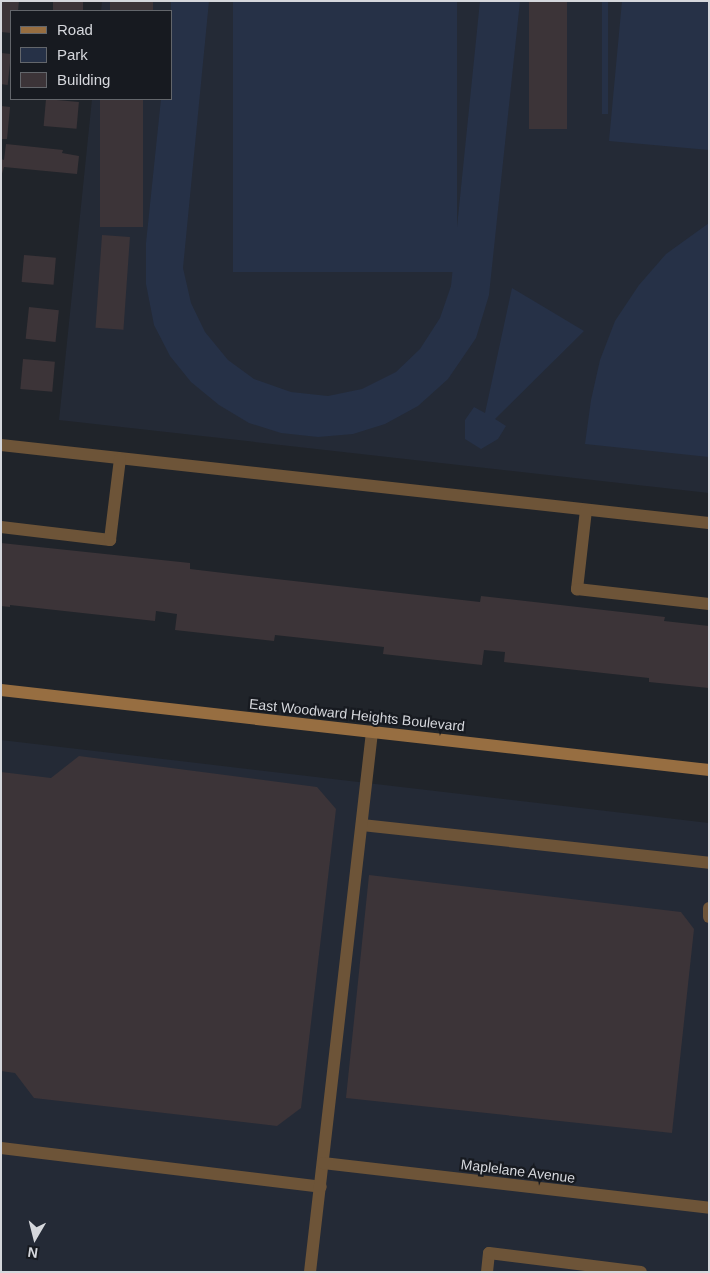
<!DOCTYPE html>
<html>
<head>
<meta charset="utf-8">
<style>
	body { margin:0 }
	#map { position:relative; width:710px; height:1273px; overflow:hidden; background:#20242a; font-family:Helvetica,sans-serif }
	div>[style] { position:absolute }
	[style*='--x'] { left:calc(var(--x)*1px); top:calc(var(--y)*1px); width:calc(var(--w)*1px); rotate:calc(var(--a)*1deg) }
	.built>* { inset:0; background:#242a36 }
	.green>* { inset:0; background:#263147; transform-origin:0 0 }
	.building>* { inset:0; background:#3c3438; transform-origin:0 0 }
	.lane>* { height:12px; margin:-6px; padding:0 6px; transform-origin:6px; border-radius:6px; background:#6d5438 }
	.street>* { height:12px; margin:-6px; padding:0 6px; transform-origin:6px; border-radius:6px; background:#6d5438 }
	.secondary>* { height:12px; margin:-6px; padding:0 6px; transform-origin:6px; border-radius:6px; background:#976e41 }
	span { translate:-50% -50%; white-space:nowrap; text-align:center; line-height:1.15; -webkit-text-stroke:4.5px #171a20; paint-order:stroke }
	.street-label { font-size:14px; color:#d5d7dc }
	.frame { position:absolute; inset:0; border:2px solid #d5d7dc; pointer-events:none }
	.legend { position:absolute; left:10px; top:10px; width:162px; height:90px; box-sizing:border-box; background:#171a20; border:1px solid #63666b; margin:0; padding:6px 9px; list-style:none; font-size:15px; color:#d5d7dc }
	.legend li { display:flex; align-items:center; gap:10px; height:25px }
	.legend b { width:25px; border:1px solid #63666b }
	.north { position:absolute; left:10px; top:1213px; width:50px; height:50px; -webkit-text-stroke:4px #171a20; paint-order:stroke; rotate:188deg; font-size:14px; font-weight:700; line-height:20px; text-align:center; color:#d5d7dc }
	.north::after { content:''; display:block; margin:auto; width:18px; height:22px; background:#d5d7dc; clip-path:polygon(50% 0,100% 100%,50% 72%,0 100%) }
</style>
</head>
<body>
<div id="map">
	<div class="built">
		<i style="clip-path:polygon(102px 1px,709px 1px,709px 493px,59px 420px,92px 99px,171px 99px,171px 11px,101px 11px)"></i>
		<i style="clip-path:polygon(1px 740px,709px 823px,709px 1272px,1px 1272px)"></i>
	</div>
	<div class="green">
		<i style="clip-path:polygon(171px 1px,209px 1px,183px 268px,191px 303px,205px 332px,228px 360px,254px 379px,291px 392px,328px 396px,362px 389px,396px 372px,420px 349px,440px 318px,451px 286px,480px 1px,520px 1px,489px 295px,476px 338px,448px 379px,418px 406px,385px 424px,353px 434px,318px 437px,281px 433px,249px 423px,219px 405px,191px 382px,170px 356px,154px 325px,146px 284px,146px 243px,161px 99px,171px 99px)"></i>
		<i style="left:233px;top:1px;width:224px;height:271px"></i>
		<i style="left:602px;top:1px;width:6px;height:113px"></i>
		<i style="clip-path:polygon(622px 1px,709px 1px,709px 150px,609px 141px)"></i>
		<i style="clip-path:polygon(709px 223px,709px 457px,585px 444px,591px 400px,600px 360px,615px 321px,639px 285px,666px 254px)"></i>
		<i style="clip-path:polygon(512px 288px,584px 331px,495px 419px,506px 426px,498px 439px,481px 449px,465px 439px,465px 420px,474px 407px,485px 413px)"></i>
	</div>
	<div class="building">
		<i style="clip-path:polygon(1px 1px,19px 1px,18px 11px,11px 11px,11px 33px,1px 32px)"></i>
		<i style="left:53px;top:1px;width:30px;height:10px"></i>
		<i style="left:110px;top:1px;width:43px;height:10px"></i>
		<i style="left:529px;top:1px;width:38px;height:128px"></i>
		<i style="left:1px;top:53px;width:10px;height:31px;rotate:6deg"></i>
		<i style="left:46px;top:99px;width:33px;height:27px;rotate:5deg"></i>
		<i style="left:100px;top:99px;width:43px;height:128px"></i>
		<i style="clip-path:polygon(1px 106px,10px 107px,7px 139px,1px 139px)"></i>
		<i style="clip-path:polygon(6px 144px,63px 150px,62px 153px,79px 156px,77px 174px,4px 167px,1px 177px,1px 159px,4px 160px)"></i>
		<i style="left:102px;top:235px;width:28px;height:93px;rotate:4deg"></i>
		<i style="left:24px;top:255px;width:32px;height:27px;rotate:5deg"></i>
		<i style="left:29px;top:307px;width:30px;height:32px;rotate:6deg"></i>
		<i style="left:23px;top:359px;width:32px;height:30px;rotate:5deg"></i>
		<i style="clip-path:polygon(1px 543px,190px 563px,190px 569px,232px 574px,480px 602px,481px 596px,665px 617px,664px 621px,709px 626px,709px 688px,649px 682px,649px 678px,504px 662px,505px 652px,484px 650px,482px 665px,383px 654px,384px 647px,275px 635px,274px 641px,175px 630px,177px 614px,156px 611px,155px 621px,10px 605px,10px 607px,1px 606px)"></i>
		<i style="clip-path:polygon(79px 756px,317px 787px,336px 809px,301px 1108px,277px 1126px,34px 1098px,15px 1073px,1px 1071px,1px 772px,51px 778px)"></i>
		<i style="clip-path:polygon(369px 875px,681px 912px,694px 929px,672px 1133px,346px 1098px)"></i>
	</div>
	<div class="lane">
		<i style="--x:1;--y:445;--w:712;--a:6.29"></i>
		<i style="--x:586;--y:510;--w:80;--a:96.5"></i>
		<i style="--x:577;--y:589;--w:133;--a:6.5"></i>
		<i style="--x:1;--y:527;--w:110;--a:6.8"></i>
		<i style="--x:110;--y:540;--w:82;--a:-83"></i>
		<i style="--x:362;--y:825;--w:349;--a:6.2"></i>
		<i style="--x:709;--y:908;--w:9;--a:90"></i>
		<i style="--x:1;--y:1148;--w:322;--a:6.9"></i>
		<i style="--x:310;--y:1272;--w:544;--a:-83.45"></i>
		<i style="--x:487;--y:1272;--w:19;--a:-84"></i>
		<i style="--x:489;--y:1253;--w:153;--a:7.1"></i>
	</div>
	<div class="street">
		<i style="--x:323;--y:1163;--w:389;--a:6.6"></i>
	</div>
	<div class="secondary">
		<i style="--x:1;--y:690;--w:713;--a:6.45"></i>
	</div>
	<div class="street-label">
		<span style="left:357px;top:715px;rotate:6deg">East Woodward Heights Boulevard</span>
		<span style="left:518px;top:1171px;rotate:7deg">Maplelane Avenue</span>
	</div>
	<div class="frame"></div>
	<ul class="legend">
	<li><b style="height:6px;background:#976e41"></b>Road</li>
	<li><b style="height:14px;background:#263147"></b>Park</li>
	<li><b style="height:14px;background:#3c3438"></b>Building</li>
	</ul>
	<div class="north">N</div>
</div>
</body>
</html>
